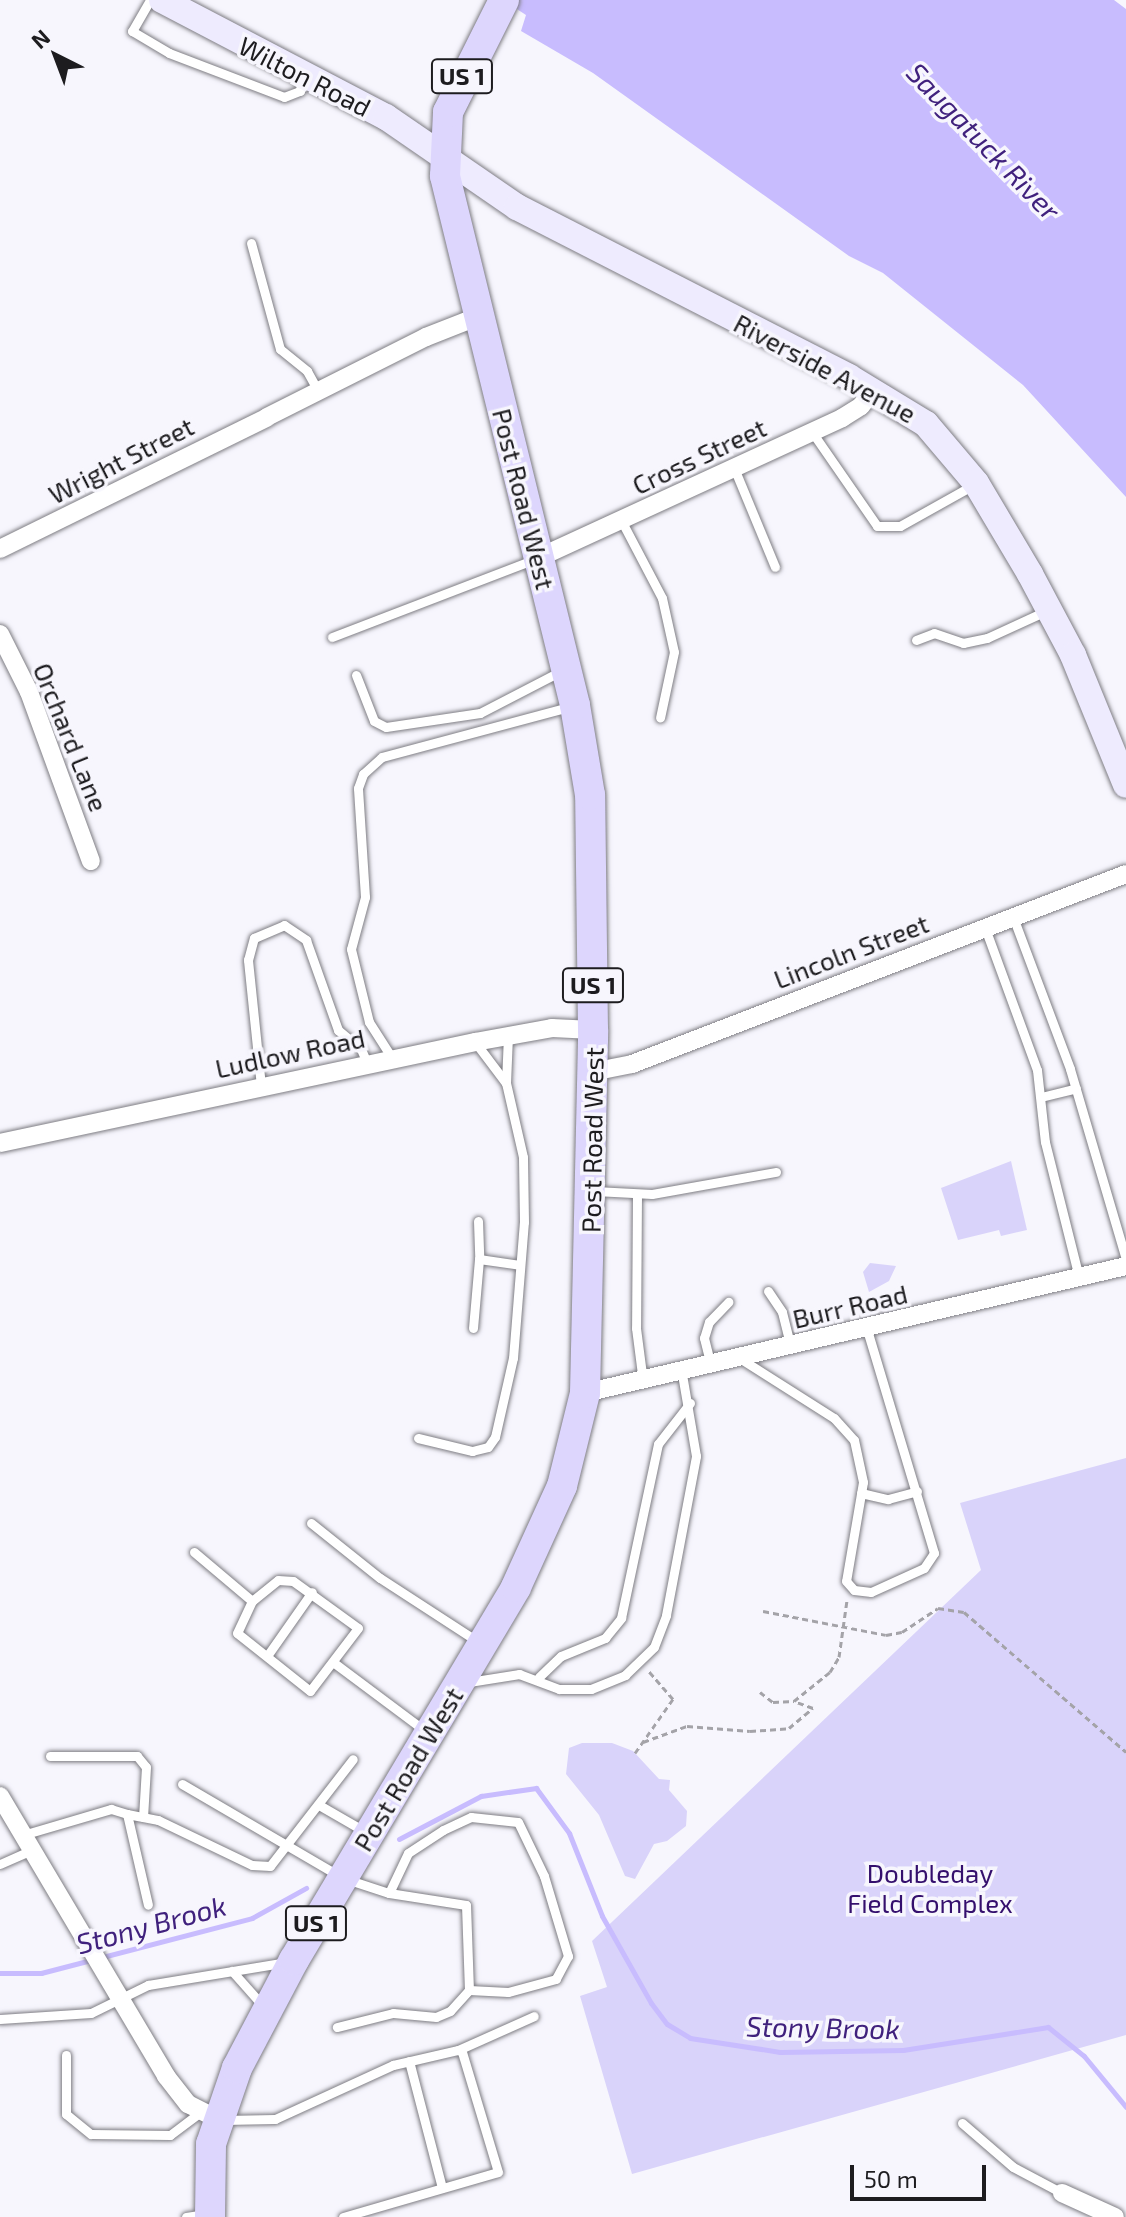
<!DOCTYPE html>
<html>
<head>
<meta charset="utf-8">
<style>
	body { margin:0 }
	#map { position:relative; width:1126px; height:2217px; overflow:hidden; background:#f7f6fd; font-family:"Exo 2",sans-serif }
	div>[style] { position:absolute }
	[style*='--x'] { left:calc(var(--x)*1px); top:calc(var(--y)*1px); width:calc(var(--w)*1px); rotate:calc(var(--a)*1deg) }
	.green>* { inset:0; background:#d9d3fa }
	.water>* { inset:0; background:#c8bcfe }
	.stream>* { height:5px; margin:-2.5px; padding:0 2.5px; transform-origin:2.5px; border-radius:2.5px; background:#c8bcfe }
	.path>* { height:3px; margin-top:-1.5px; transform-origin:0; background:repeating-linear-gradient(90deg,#a4a3a8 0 6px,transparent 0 10px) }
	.roads { filter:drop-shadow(0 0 2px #7e7d83) drop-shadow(0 0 2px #7e7d83) }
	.service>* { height:9px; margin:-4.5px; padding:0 4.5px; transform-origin:4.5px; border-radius:4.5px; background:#fff }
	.minor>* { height:18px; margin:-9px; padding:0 9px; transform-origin:9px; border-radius:9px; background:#fff }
	.secondary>* { height:26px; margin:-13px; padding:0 13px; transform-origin:13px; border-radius:13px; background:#eeebfe }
	.primary>* { height:30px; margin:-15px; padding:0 15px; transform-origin:15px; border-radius:15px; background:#ddd6fd }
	span { translate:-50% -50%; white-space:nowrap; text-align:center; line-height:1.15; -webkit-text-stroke:7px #f7f6fd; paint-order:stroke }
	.shield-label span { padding:2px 6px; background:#f7f6fd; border:2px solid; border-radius:6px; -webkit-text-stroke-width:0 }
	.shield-label { font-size:24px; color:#1d1c1f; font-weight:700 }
	.street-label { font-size:26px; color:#1d1c1f }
	.park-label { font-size:26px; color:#340f6d }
	.water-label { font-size:28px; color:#40217d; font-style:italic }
	.north { position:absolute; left:16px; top:16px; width:80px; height:80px; -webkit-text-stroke:6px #f7f6fd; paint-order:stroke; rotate:318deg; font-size:22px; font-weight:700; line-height:32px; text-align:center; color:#1d1c1f }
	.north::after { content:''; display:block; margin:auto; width:28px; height:36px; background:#1d1c1f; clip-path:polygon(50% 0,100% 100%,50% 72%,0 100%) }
	.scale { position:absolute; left:850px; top:2165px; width:136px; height:36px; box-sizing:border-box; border:4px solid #1d1c1f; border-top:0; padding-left:10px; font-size:24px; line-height:28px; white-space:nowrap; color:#1d1c1f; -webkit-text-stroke:6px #f7f6fd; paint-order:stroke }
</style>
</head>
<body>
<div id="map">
	<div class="green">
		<i style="clip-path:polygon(1011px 1161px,1027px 1230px,1001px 1236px,999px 1230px,958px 1240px,941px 1188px)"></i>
		<i style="clip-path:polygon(870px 1263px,896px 1266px,889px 1281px,869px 1292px,863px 1272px)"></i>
		<i style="clip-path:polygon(1126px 1458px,1126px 2035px,632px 2174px,580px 1996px,607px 1987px,592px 1941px,981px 1570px,960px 1503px)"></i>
		<i style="clip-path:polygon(582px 1743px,612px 1743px,633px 1751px,659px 1779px,670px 1780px,669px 1790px,687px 1811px,686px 1826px,667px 1841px,654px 1844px,635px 1879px,625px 1876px,599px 1815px,566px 1774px,569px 1748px)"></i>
	</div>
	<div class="water">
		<i style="clip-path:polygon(503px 0,1114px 0,1126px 9px,1126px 497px,1023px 385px,883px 273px,849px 256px,593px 73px,521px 31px,526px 15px)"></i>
	</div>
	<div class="stream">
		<i style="--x:399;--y:1839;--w:93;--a:-27.7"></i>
		<i style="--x:481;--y:1796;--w:56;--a:-8.3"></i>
		<i style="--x:536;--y:1788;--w:56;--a:53.7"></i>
		<i style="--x:569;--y:1833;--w:89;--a:68.3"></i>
		<i style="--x:602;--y:1916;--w:100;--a:60.6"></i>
		<i style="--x:651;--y:2003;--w:26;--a:53"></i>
		<i style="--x:667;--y:2024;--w:27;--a:31"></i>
		<i style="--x:690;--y:2038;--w:91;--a:8.8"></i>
		<i style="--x:780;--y:2052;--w:123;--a:-0.9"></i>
		<i style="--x:903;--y:2050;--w:147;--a:-9"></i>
		<i style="--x:1048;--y:2027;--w:46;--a:38.9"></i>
		<i style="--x:1084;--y:2056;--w:66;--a:50.5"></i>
		<i style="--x:0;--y:1973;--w:41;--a:0"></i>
		<i style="--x:41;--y:1973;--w:218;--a:-14.6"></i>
		<i style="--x:252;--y:1918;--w:62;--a:-29.1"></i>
	</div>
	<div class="path">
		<i style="--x:763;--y:1611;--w:125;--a:11"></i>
		<i style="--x:886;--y:1635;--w:16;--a:-11"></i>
		<i style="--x:902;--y:1632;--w:43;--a:-33.7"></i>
		<i style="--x:938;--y:1608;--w:26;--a:9"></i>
		<i style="--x:964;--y:1612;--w:214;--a:40.8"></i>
		<i style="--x:760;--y:1692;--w:16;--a:38"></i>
		<i style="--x:773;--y:1702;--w:21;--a:-3"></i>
		<i style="--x:794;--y:1701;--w:46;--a:-38.9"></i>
		<i style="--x:830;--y:1672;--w:17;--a:-59"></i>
		<i style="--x:839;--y:1657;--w:58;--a:-82"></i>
		<i style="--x:643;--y:1742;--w:47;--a:-20"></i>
		<i style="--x:687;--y:1726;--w:63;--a:4.5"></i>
		<i style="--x:750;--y:1731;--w:39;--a:-4"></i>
		<i style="--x:789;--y:1728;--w:31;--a:-40"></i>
		<i style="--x:813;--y:1708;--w:20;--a:-160"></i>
		<i style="--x:635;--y:1753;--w:66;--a:-54.9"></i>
		<i style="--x:673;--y:1699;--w:37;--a:-131"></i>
	</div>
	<div class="roads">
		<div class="service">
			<i style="--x:150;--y:0;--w:36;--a:120"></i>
			<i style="--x:132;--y:31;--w:43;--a:30.7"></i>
			<i style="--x:169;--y:53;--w:123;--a:20.9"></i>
			<i style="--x:284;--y:97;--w:17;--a:-21"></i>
			<i style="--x:300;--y:91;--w:15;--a:-82"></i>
			<i style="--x:251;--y:243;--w:110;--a:74.7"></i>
			<i style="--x:280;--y:349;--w:35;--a:39"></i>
			<i style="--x:307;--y:371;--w:23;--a:61"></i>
			<i style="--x:812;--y:432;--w:114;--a:55.3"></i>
			<i style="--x:877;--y:526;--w:23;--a:0"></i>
			<i style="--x:900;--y:526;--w:86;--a:-29.2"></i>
			<i style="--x:734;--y:468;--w:107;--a:67.5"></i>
			<i style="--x:621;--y:520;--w:88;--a:62.3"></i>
			<i style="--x:662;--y:598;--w:55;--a:77.5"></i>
			<i style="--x:674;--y:652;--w:67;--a:102"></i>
			<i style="--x:332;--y:637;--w:217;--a:-21"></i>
			<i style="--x:916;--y:640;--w:19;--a:-21"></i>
			<i style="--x:934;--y:633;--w:31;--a:19"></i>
			<i style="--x:963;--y:643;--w:25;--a:-12"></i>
			<i style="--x:987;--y:638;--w:65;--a:-24.6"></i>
			<i style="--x:356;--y:675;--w:49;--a:68.6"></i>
			<i style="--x:374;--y:721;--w:13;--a:27"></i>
			<i style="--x:386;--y:727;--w:95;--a:-8.5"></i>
			<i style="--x:480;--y:713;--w:93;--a:-27.4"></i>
			<i style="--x:1013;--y:917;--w:162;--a:69.4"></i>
			<i style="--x:1070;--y:1069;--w:198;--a:73.6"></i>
			<i style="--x:985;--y:928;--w:151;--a:69.9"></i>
			<i style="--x:1037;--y:1070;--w:72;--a:83.7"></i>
			<i style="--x:1045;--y:1142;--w:139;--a:75.9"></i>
			<i style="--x:475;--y:1042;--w:51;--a:52.9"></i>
			<i style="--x:392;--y:1058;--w:43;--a:-122.6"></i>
			<i style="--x:369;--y:1022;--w:75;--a:-103.9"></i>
			<i style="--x:351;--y:949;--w:54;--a:-74.9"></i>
			<i style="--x:365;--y:897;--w:109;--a:-93.7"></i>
			<i style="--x:358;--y:788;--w:15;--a:-70"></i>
			<i style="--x:363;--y:774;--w:25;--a:-42"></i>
			<i style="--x:382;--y:757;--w:197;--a:-15"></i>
			<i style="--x:261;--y:1086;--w:127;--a:-95.9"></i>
			<i style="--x:248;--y:960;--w:23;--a:-75"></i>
			<i style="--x:254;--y:938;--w:33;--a:-23"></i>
			<i style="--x:284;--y:925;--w:27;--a:34"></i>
			<i style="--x:306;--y:940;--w:96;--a:70.4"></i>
			<i style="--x:338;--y:1030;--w:30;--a:40"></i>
			<i style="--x:361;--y:1049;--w:15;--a:67"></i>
			<i style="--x:1041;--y:1097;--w:36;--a:-14"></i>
			<i style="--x:595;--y:1191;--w:57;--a:3"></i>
			<i style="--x:652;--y:1194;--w:126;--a:-10.1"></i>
			<i style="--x:637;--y:1194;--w:134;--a:90.4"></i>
			<i style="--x:636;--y:1328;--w:54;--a:82.6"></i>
			<i style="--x:478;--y:1221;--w:38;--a:88"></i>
			<i style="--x:479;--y:1259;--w:41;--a:8.3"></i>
			<i style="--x:768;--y:1291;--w:25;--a:56"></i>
			<i style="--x:782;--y:1312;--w:36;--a:76"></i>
			<i style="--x:473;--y:1328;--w:69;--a:-85"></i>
			<i style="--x:741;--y:1359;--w:110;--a:32.4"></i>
			<i style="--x:834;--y:1418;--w:30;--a:48"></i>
			<i style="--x:854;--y:1440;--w:43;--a:77.9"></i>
			<i style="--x:863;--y:1482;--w:100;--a:99.7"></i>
			<i style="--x:846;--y:1581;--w:12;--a:48"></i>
			<i style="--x:854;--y:1590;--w:17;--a:7"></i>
			<i style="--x:871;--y:1592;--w:58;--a:-24.4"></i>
			<i style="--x:924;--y:1568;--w:18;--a:-56"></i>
			<i style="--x:934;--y:1553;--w:234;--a:-106.7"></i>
			<i style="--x:711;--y:1366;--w:29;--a:-104"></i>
			<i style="--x:704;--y:1338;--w:17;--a:-73"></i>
			<i style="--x:709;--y:1322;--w:28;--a:-46"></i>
			<i style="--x:418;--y:1438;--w:56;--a:13.5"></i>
			<i style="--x:472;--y:1451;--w:16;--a:-14"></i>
			<i style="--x:488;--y:1447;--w:12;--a:-55"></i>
			<i style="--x:495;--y:1437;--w:81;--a:-77.2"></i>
			<i style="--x:513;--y:1358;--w:136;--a:-85.4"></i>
			<i style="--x:524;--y:1222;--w:65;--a:-90.9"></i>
			<i style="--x:523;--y:1157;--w:76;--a:-102.9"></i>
			<i style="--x:506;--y:1083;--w:47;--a:-87.6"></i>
			<i style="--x:861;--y:1493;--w:28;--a:13"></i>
			<i style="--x:888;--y:1499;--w:30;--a:-15"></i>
			<i style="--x:311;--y:1523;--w:88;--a:38.6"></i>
			<i style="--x:380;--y:1578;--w:116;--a:33"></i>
			<i style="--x:194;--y:1552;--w:76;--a:40.2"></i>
			<i style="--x:278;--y:1580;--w:15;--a:4"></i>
			<i style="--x:293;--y:1581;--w:80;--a:35.9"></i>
			<i style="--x:358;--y:1628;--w:79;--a:127.3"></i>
			<i style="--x:310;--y:1691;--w:93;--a:-141.5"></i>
			<i style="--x:237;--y:1633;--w:35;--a:-65"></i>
			<i style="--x:252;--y:1601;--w:33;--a:-39"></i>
			<i style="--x:267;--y:1656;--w:78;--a:-54.9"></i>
			<i style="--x:333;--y:1662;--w:114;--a:36.8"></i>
			<i style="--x:539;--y:1677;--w:30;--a:-44"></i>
			<i style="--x:561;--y:1656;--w:48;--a:-22.2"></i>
			<i style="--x:605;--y:1638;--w:26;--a:-51"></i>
			<i style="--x:621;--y:1618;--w:178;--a:-78"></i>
			<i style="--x:658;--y:1444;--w:52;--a:-52"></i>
			<i style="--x:469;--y:1682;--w:51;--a:-9.1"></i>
			<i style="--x:519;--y:1674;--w:43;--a:20.6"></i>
			<i style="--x:559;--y:1689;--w:32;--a:0"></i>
			<i style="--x:591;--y:1689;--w:37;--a:-22"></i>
			<i style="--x:625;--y:1675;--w:40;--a:-44"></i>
			<i style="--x:654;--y:1647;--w:34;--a:-69"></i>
			<i style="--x:666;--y:1615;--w:162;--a:-79.3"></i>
			<i style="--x:696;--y:1456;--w:83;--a:-99.7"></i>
			<i style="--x:50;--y:1756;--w:87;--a:0"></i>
			<i style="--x:137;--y:1756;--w:14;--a:51"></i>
			<i style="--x:146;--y:1767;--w:50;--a:93.4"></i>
			<i style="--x:182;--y:1784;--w:186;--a:30.3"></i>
			<i style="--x:343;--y:1878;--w:48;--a:18.1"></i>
			<i style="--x:389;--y:1893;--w:78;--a:8.9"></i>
			<i style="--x:466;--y:1905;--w:85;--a:88"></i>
			<i style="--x:469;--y:1990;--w:28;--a:132"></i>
			<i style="--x:450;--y:2011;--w:15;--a:157"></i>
			<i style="--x:436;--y:2017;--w:43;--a:-174.7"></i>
			<i style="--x:393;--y:2013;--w:58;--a:166"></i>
			<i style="--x:319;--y:1805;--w:52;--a:30"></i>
			<i style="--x:127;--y:1814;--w:32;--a:11"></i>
			<i style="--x:158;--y:1820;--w:104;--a:25.6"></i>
			<i style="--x:252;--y:1865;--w:18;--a:3"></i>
			<i style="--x:270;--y:1866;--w:135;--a:-52.2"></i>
			<i style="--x:26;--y:1834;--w:89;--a:-16.4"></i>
			<i style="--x:111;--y:1809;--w:17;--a:17"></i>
			<i style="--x:127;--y:1814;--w:93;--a:77"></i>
			<i style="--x:0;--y:1864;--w:35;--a:-24"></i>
			<i style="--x:389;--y:1893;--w:44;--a:-64.6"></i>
			<i style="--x:408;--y:1853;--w:42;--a:-33.3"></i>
			<i style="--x:443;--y:1830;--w:31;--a:-25"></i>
			<i style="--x:471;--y:1817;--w:47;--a:6.1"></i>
			<i style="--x:518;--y:1822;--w:60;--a:64.3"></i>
			<i style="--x:544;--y:1876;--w:84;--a:73.3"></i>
			<i style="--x:568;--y:1956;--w:26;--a:118"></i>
			<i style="--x:556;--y:1979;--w:50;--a:164.8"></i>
			<i style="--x:508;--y:1992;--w:39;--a:-177"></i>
			<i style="--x:232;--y:1971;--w:48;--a:48.4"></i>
			<i style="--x:0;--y:2019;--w:91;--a:-3.8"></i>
			<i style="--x:91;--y:2013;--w:64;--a:-26.2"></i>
			<i style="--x:148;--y:1985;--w:141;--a:-9.4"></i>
			<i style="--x:66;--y:2055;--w:59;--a:90"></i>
			<i style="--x:66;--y:2114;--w:32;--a:39"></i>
			<i style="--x:91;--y:2134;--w:79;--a:0.7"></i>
			<i style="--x:170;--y:2135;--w:38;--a:-37"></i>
			<i style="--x:409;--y:2061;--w:131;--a:75.4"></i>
			<i style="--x:224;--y:2120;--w:51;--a:-1.1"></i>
			<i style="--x:275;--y:2119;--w:130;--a:-24.6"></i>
			<i style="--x:393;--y:2065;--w:67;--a:-13"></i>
			<i style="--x:458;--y:2050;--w:83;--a:-24.1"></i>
			<i style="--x:962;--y:2123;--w:67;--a:40.8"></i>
			<i style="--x:1013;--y:2167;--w:55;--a:28"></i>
			<i style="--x:186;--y:2217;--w:20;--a:-9"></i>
			<i style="--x:343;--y:2217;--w:161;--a:-16.2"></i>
			<i style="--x:498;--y:2172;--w:128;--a:-106.7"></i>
		</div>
		<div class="minor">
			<i style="--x:267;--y:417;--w:178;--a:-26.7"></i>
			<i style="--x:426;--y:337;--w:55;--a:-21.4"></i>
			<i style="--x:0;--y:549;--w:297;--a:-26.2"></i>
			<i style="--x:538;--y:558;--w:335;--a:-24.7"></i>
			<i style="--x:842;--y:418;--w:22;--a:-32"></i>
			<i style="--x:861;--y:406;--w:20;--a:-53"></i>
			<i style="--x:0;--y:634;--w:65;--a:63.4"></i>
			<i style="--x:29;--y:692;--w:180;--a:69.9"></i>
			<i style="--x:592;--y:1072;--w:41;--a:-11.3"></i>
			<i style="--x:632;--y:1064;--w:529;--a:-21.04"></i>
			<i style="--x:0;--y:1143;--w:486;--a:-12"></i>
			<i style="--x:475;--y:1042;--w:78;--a:-10.3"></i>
			<i style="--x:552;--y:1028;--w:41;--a:2.8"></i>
			<i style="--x:585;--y:1393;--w:556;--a:-13.21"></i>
			<i style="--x:0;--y:1796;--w:326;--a:59.3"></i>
			<i style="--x:166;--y:2076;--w:36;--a:52"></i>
			<i style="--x:188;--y:2104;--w:31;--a:27"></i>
			<i style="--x:1062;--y:2193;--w:58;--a:24.4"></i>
		</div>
		<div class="secondary">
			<i style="--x:162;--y:0;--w:253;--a:27.6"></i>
			<i style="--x:386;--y:117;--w:159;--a:34.5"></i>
			<i style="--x:517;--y:207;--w:373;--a:27.1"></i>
			<i style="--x:849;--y:377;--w:90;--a:31.4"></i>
			<i style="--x:926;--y:424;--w:77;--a:49.7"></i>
			<i style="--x:976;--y:483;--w:106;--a:59.3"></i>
			<i style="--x:1030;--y:574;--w:92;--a:62"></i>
			<i style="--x:1073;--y:655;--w:140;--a:67.8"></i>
		</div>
		<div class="primary">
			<i style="--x:210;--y:2217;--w:73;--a:-89.2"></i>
			<i style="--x:211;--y:2144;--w:80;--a:-71.1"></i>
			<i style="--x:237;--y:2068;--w:122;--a:-62.2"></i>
			<i style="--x:294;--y:1960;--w:434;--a:-59.2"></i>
			<i style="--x:516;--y:1587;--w:111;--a:-65.5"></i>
			<i style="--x:562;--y:1486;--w:96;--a:-76.1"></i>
			<i style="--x:585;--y:1393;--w:363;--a:-88.7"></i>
			<i style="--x:593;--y:1030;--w:235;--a:-90.7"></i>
			<i style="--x:590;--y:795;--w:91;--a:-99.5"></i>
			<i style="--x:575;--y:705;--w:545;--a:-103.81"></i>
			<i style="--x:445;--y:176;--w:64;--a:-87.3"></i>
			<i style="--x:448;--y:112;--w:125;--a:-63.4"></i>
		</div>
	</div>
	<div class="shield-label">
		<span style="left:462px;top:76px">US 1</span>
		<span style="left:593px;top:985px">US 1</span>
		<span style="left:316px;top:1923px">US 1</span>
	</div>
	<div class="street-label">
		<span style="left:305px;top:76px;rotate:27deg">Wilton Road</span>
		<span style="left:825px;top:368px;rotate:28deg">Riverside Avenue</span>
		<span style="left:699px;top:456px;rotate:-25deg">Cross Street</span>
		<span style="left:121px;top:460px;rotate:-27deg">Wright Street</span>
		<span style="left:524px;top:499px;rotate:76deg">Post Road West</span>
		<span style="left:71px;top:737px;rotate:68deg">Orchard Lane</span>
		<span style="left:851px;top:951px;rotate:-21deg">Lincoln Street</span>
		<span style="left:290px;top:1053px;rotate:-12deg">Ludlow Road</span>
		<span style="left:592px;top:1140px;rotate:-89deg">Post Road West</span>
		<span style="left:850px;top:1306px;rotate:-13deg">Burr Road</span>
		<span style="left:408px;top:1769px;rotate:-59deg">Post Road West</span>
	</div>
	<div class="park-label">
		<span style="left:930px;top:1888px">Doubleday<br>Field Complex</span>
	</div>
	<div class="water-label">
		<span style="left:984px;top:141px;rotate:46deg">Saugatuck River</span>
		<span style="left:151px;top:1924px;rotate:-15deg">Stony Brook</span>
		<span style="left:823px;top:2027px;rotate:1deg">Stony Brook</span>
	</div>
	<div class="north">N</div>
	<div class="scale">50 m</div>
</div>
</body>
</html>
